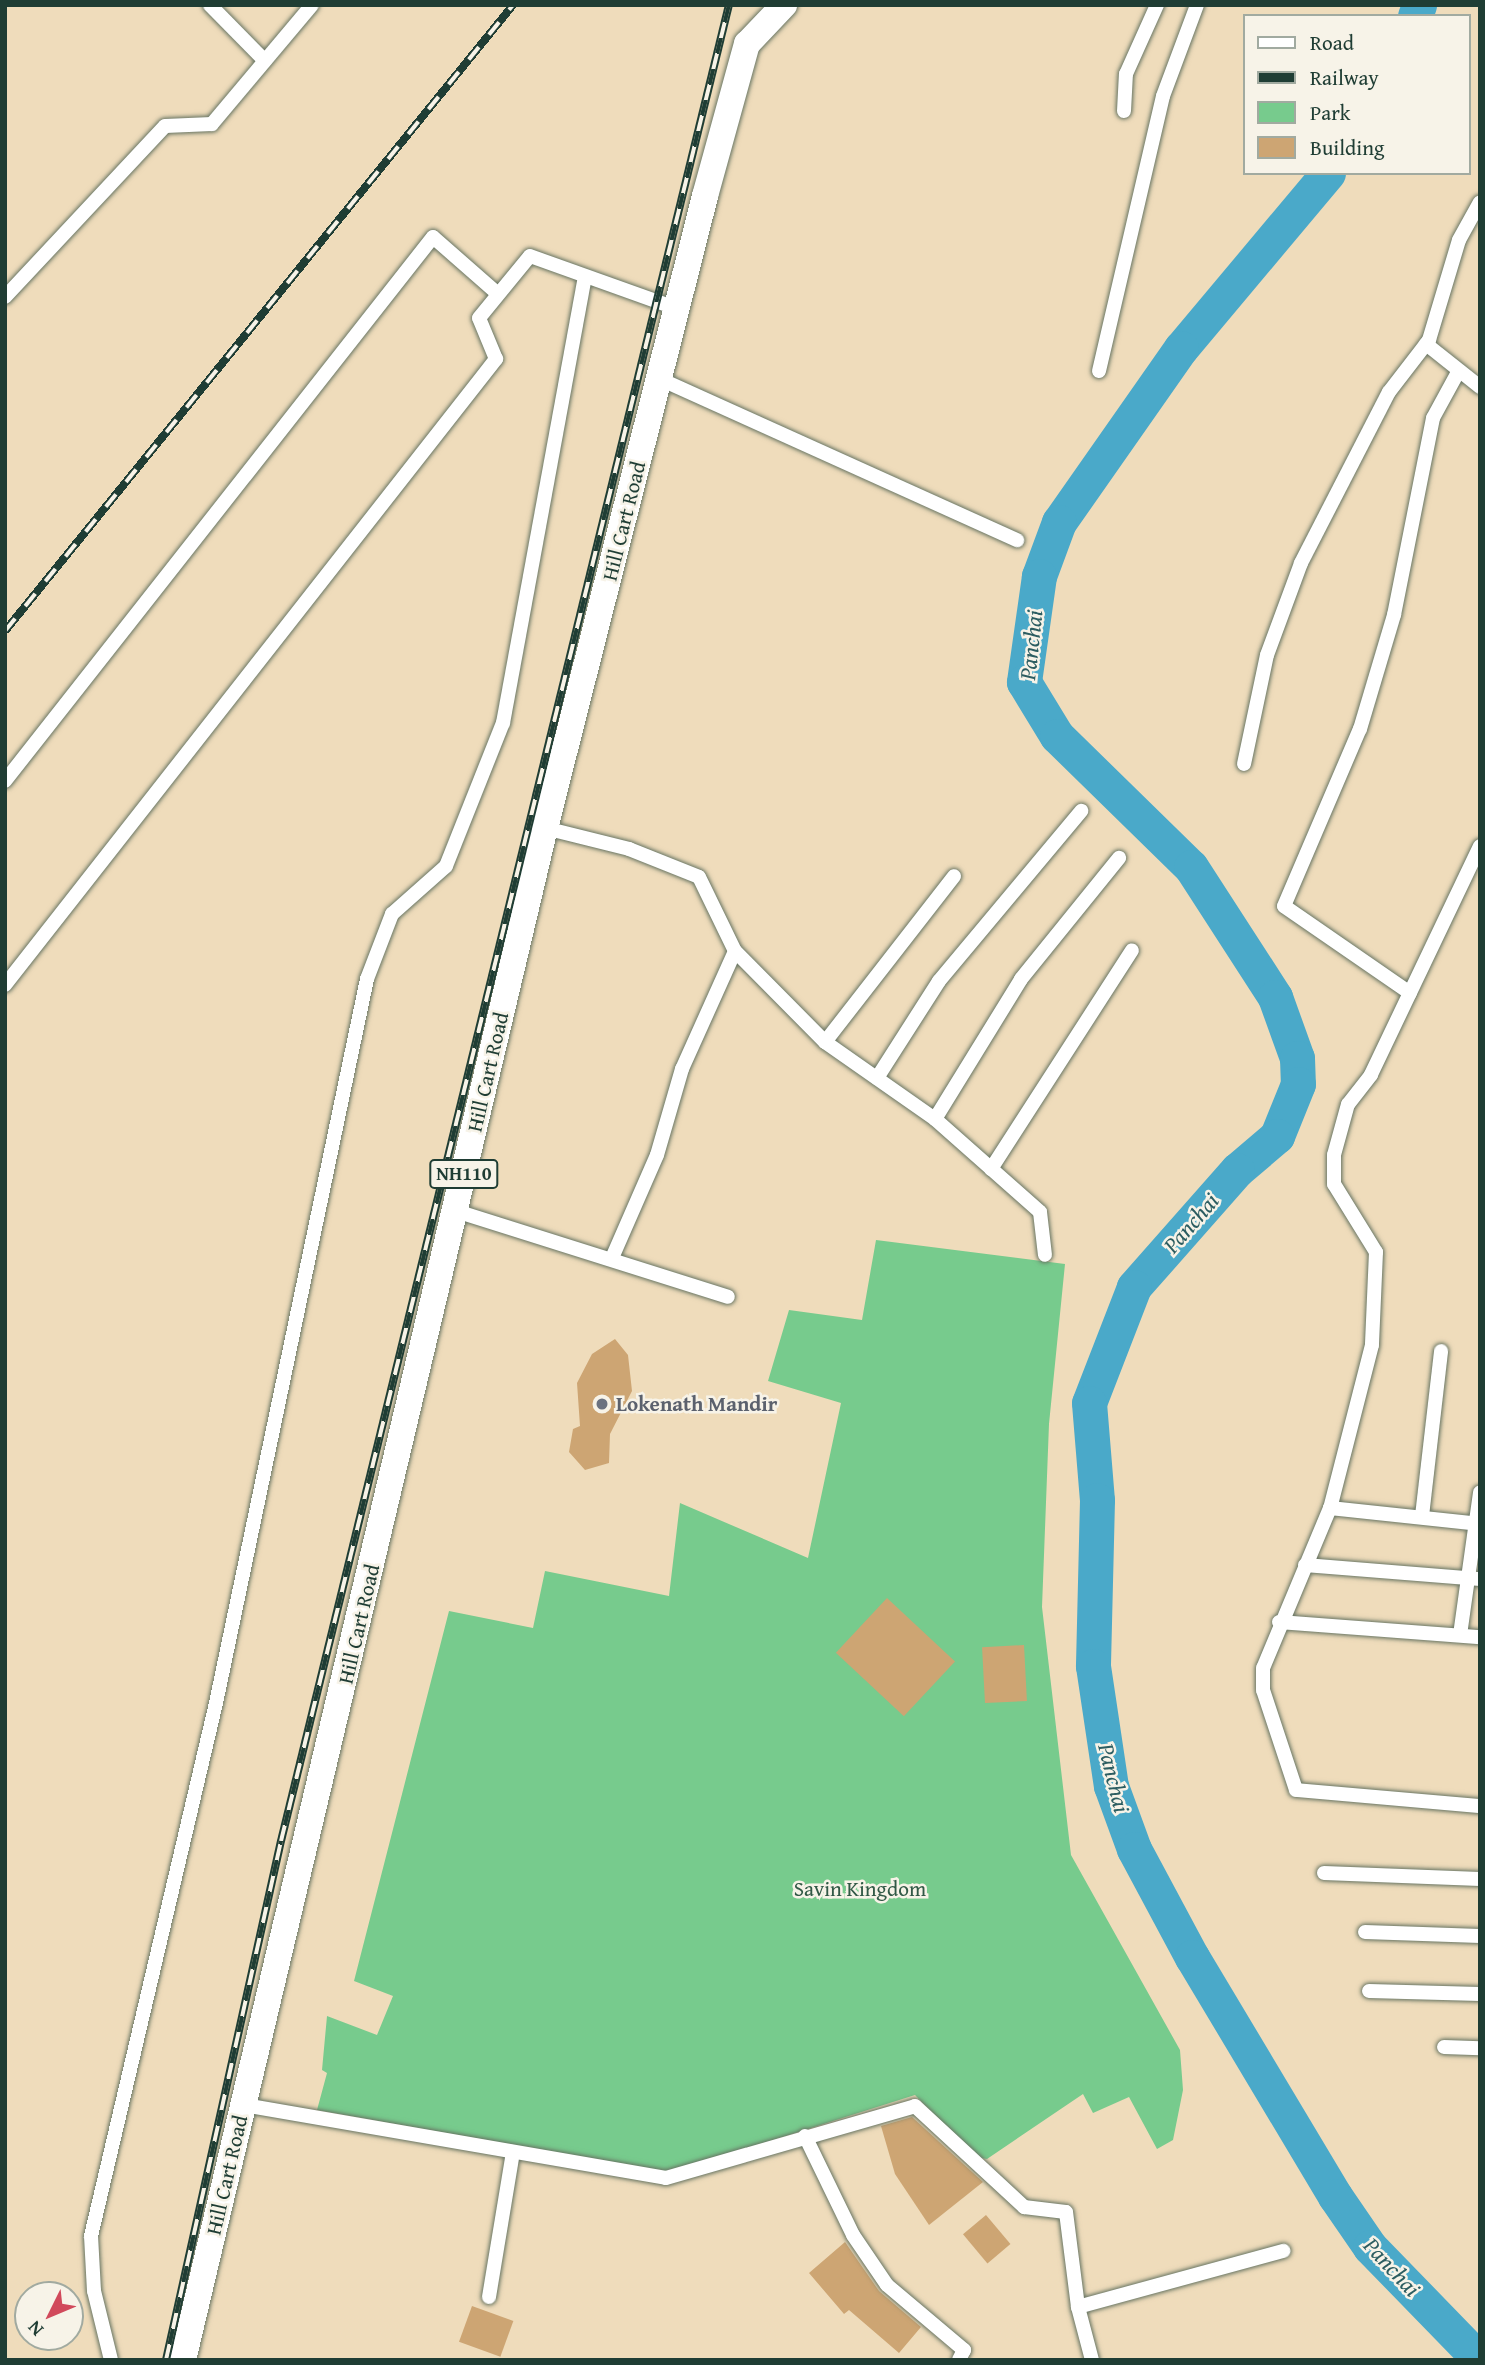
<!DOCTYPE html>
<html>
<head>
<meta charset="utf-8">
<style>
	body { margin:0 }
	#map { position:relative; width:1485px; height:2365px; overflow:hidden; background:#efdcbb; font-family:"Gentium Book Plus",serif }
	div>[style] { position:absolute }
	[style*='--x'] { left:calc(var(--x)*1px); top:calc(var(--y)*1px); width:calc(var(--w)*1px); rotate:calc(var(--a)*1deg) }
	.green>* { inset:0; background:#77cb8d }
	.river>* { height:35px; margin:-17.5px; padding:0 17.5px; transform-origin:17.5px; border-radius:17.5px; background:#4aa9c9 }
	.building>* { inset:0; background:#cda573; transform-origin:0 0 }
	.roads { filter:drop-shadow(0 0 2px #687563) drop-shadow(0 0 2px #687563) }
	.street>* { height:14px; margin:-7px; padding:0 7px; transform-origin:7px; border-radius:7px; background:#fff }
	.highway>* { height:26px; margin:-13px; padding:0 13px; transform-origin:13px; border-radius:13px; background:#fff }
	.rail>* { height:8px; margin-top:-4px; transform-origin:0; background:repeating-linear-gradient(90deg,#f7f3e8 0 16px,#1f3d34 0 32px); box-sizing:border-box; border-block:2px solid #1f3d34 }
	.dots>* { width:19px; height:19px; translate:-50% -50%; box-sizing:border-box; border:4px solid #f7f3e8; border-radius:50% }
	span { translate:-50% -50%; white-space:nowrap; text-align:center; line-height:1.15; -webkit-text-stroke:5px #f7f3e8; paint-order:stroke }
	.shield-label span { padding:2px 5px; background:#f7f3e8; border:2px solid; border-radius:5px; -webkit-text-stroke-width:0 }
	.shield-label { font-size:19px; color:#1f3d34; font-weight:700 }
	.street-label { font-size:21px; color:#1f3d34 }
	.worship-label { font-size:21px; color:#5b616d; font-weight:700 }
	.left { translate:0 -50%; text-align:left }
	.park-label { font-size:21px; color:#315946 }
	.water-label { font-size:23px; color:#2c5d61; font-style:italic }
	.frame { position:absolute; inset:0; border:7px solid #1f3d34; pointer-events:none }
	.legend { position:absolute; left:1243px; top:14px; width:228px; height:161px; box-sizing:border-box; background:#f7f3e8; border:2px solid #a1aaa0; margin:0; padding:9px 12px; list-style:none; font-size:21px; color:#1f3d34 }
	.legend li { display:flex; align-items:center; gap:14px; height:35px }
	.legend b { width:35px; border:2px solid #a1aaa0 }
	.north { position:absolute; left:14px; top:2281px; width:70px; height:70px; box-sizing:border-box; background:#f7f3e8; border:2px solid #a1aaa0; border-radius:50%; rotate:227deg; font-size:19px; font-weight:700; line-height:28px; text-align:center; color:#1f3d34 }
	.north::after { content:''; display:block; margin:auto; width:24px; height:32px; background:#d1495b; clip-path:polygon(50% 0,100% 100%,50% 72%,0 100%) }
</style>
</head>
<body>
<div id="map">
	<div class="green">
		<i style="clip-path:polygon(876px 1240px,1065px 1264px,1049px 1424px,1042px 1607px,1071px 1855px,1180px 2050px,1183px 2090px,1173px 2140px,1157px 2149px,1129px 2097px,1093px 2113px,1083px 2094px,987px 2159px,976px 2157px,915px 2095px,669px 2173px,317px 2110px,327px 2073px,322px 2070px,327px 2016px,377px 2035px,393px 1996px,354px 1981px,449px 1611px,533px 1628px,545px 1571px,669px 1596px,680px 1503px,808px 1558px,841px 1403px,768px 1381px,789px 1310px,862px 1320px)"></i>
	</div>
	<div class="river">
		<i style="--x:1415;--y:16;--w:12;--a:-70"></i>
		<i style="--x:1328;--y:173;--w:229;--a:130"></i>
		<i style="--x:1181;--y:348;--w:213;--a:125"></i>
		<i style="--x:1059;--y:522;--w:58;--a:110.3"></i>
		<i style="--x:1039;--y:576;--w:107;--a:98.1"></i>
		<i style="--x:1024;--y:682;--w:63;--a:58.6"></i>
		<i style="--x:1057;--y:736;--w:187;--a:44.4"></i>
		<i style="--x:1191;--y:867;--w:155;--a:57.1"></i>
		<i style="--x:1275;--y:997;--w:65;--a:70.2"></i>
		<i style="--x:1297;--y:1058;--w:26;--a:88"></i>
		<i style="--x:1298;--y:1084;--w:56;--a:112"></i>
		<i style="--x:1277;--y:1136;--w:52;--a:139.6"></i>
		<i style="--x:1237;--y:1170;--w:156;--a:131.4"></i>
		<i style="--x:1134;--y:1287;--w:124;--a:111.2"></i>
		<i style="--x:1089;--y:1403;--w:97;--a:85.3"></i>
		<i style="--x:1097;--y:1500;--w:166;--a:91.4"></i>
		<i style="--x:1093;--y:1666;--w:121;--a:81.5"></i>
		<i style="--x:1111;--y:1786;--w:67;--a:69.9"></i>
		<i style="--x:1134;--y:1849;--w:123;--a:61.8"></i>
		<i style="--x:1192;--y:1957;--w:279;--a:59.1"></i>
		<i style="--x:1335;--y:2196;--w:62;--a:55.5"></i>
		<i style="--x:1370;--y:2247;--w:158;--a:45.8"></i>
	</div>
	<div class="building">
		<i style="clip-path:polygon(615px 1339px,628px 1355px,632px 1391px,610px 1434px,609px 1463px,585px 1470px,569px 1452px,573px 1429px,580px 1426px,577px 1383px,592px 1354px)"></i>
		<i style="left:887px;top:1598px;width:93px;height:75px;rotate:43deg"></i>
		<i style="left:1024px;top:1645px;width:56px;height:42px;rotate:87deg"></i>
		<i style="clip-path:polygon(912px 2117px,983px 2182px,929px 2225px,895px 2174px,881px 2126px)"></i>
		<i style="left:986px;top:2215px;width:38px;height:30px;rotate:50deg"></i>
		<i style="clip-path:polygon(845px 2242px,879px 2291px,921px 2327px,899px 2353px,849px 2310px,844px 2314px,809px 2273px)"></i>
		<i style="left:472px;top:2306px;width:44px;height:38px;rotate:20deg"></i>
	</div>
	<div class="roads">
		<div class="street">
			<i style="--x:210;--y:5;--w:78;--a:45.5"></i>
			<i style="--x:1124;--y:111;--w:37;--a:-87"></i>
			<i style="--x:1126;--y:74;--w:76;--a:-65.8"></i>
			<i style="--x:5;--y:297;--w:234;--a:-46.9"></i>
			<i style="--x:165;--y:126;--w:47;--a:-2.4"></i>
			<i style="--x:212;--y:124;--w:155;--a:-50"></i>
			<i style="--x:1426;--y:344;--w:69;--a:38.5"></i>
			<i style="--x:1099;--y:371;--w:282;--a:-76.9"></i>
			<i style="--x:1163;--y:96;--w:97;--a:-69.5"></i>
			<i style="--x:660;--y:379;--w:392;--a:24.3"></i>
			<i style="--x:1244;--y:764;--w:111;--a:-78.1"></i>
			<i style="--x:1267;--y:655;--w:98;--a:-69.7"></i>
			<i style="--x:1301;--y:563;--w:192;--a:-62.8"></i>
			<i style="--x:1389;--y:392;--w:66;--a:-52.4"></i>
			<i style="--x:1429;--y:340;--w:104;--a:-73.3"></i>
			<i style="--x:1459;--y:240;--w:43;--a:-61.1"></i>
			<i style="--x:5;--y:781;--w:692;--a:-51.81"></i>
			<i style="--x:433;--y:237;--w:86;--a:41.2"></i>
			<i style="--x:545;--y:828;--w:87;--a:14"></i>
			<i style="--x:629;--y:849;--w:75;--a:21.8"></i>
			<i style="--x:699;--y:877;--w:82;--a:64.1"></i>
			<i style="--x:735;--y:951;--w:128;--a:45.3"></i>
			<i style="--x:825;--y:1042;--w:134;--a:35"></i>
			<i style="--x:935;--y:1119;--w:140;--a:41.5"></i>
			<i style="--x:1040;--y:1212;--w:43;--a:83.4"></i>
			<i style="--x:1480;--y:846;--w:254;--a:115.5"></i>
			<i style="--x:1371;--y:1075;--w:37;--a:128"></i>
			<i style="--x:1348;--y:1104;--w:53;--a:105.4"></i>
			<i style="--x:1334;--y:1155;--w:29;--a:90"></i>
			<i style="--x:1334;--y:1184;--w:80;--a:58.3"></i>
			<i style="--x:1376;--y:1252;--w:93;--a:92.5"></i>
			<i style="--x:1372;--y:1345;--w:168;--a:104.4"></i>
			<i style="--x:1330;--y:1508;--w:173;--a:112.7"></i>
			<i style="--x:1263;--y:1668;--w:22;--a:90"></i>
			<i style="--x:1263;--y:1690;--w:105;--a:71.7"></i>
			<i style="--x:1296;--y:1790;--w:185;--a:5"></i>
			<i style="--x:5;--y:985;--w:796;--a:-51.89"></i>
			<i style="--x:496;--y:359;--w:44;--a:-112.5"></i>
			<i style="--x:479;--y:318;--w:80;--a:-50.6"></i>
			<i style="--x:530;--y:256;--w:157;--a:19.7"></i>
			<i style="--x:1410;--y:993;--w:153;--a:-145.4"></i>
			<i style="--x:1284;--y:906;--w:193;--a:-66.8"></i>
			<i style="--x:1360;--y:729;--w:119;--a:-73.4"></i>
			<i style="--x:1394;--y:615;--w:201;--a:-78.8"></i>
			<i style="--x:1433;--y:418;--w:50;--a:-61.4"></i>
			<i style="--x:825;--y:1042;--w:210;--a:-52.1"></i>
			<i style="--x:877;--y:1078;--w:115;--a:-57.4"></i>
			<i style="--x:939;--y:981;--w:222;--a:-50.1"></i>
			<i style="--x:935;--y:1119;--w:164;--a:-58.4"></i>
			<i style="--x:1021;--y:979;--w:156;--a:-51"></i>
			<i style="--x:991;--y:1169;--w:260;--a:-57.2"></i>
			<i style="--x:456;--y:1211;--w:285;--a:17.5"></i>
			<i style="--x:612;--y:1258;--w:112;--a:-66.4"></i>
			<i style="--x:657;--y:1155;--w:90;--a:-73.8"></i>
			<i style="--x:682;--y:1069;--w:129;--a:-65.8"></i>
			<i style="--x:1330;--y:1508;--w:151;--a:6.1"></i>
			<i style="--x:1422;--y:1516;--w:166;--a:-83.4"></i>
			<i style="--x:1305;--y:1565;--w:176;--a:4.6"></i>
			<i style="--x:1279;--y:1622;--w:202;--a:4.3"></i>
			<i style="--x:1460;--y:1635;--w:144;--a:-82"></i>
			<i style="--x:1324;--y:1873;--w:156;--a:2.2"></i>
			<i style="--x:1365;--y:1932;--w:115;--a:2"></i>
			<i style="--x:1369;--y:1991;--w:111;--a:1.5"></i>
			<i style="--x:1444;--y:2047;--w:36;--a:2"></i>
			<i style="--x:244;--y:2105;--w:428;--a:9.8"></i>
			<i style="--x:666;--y:2178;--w:259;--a:-16.1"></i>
			<i style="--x:915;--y:2106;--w:149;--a:42.8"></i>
			<i style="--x:1024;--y:2207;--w:42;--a:6.8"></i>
			<i style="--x:1066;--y:2212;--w:96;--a:82.8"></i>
			<i style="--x:1078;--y:2307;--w:55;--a:75.2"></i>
			<i style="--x:805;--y:2136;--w:110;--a:64.1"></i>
			<i style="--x:853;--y:2235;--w:60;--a:55.8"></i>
			<i style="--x:887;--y:2285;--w:101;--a:40.2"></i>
			<i style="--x:964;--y:2350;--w:11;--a:117"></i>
			<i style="--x:489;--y:2297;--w:147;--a:-80.6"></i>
			<i style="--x:1078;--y:2307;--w:213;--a:-15.3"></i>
			<i style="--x:111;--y:2360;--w:71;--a:-103.8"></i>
			<i style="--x:94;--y:2291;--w:55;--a:-93.1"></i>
			<i style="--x:91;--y:2236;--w:547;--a:-76.8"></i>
			<i style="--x:216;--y:1703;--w:740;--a:-78.22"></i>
			<i style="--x:367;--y:979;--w:70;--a:-69"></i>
			<i style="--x:392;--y:914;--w:72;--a:-41.6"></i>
			<i style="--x:446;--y:866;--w:154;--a:-68.3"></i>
			<i style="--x:503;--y:723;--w:452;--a:-79.6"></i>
		</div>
		<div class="highway">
			<i style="--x:183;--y:2360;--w:1574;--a:-76.71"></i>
			<i style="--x:545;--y:828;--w:652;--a:-75.79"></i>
			<i style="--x:705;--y:196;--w:158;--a:-74.6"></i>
			<i style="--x:747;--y:44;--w:54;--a:-46.5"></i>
		</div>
	</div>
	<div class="rail">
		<i style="--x:5;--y:631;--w:806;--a:-50.94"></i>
		<i style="--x:166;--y:2360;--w:532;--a:-77.51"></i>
		<i style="--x:281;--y:1841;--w:1890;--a:-76.29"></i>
	</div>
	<div class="dots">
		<i style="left:602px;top:1404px;background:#6b7280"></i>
	</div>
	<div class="shield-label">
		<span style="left:464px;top:1174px">NH110</span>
	</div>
	<div class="street-label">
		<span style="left:624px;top:521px;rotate:-76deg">Hill Cart Road</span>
		<span style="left:488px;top:1072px;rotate:-77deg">Hill Cart Road</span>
		<span style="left:359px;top:1624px;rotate:-77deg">Hill Cart Road</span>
		<span style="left:227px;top:2175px;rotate:-77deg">Hill Cart Road</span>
	</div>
	<div class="worship-label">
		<span class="left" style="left:616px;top:1404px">Lokenath Mandir</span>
	</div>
	<div class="park-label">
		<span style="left:860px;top:1889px">Savin Kingdom</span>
	</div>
	<div class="water-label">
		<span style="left:1031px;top:645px;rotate:-84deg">Panchai</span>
		<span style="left:1191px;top:1223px;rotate:-49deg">Panchai</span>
		<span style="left:1114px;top:1778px;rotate:76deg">Panchai</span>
		<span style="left:1392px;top:2267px;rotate:47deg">Panchai</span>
	</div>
	<div class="frame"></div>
	<ul class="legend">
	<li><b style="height:9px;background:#fff"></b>Road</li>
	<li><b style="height:9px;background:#1f3d34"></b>Railway</li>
	<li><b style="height:19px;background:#77cb8d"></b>Park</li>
	<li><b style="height:19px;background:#cda573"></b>Building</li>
	</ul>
	<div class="north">N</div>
</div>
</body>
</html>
